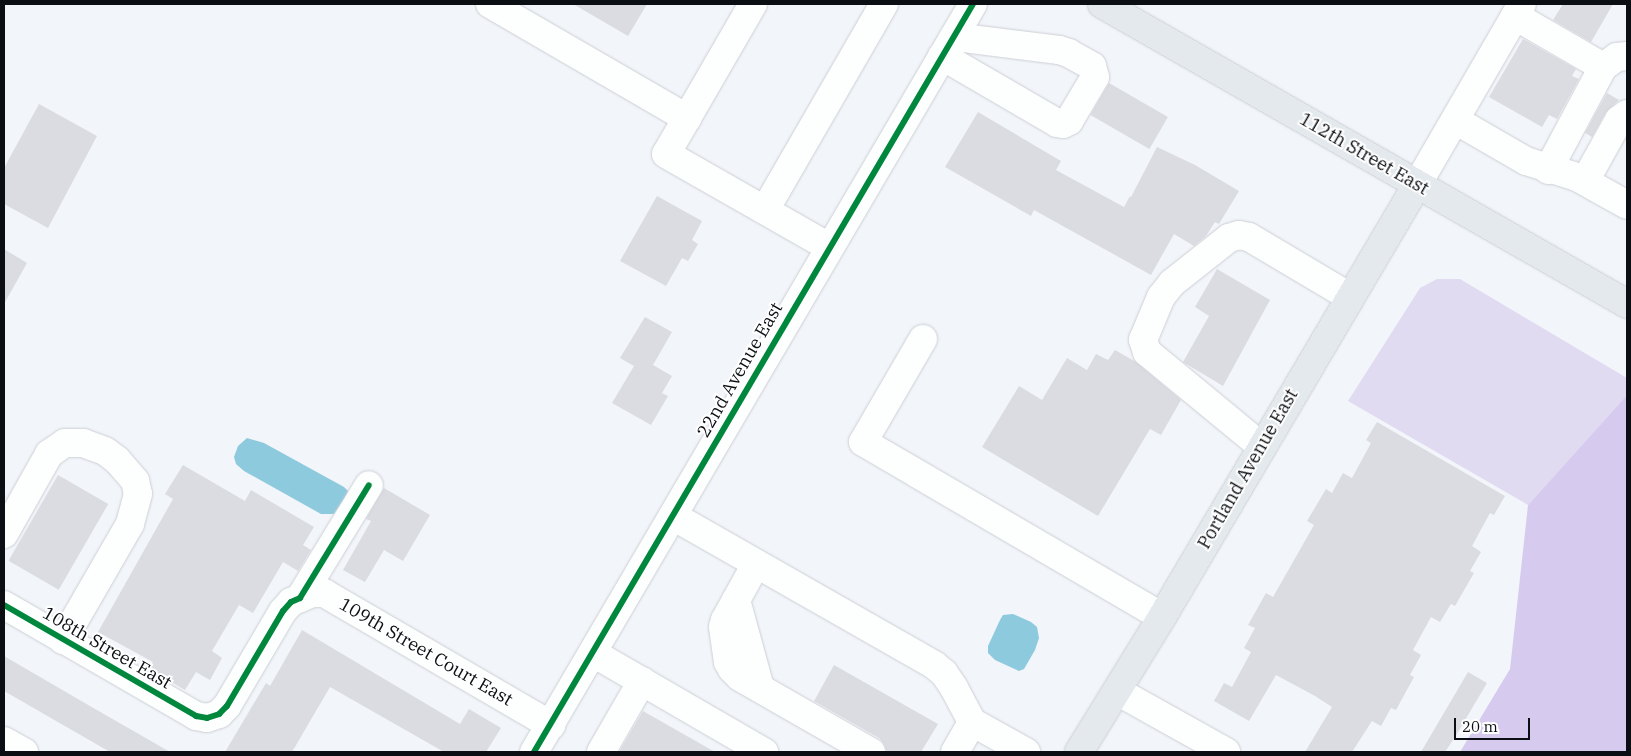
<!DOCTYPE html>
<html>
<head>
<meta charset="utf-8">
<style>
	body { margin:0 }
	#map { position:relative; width:1631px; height:756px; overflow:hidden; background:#f2f5fa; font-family:"IBM Plex Serif",serif }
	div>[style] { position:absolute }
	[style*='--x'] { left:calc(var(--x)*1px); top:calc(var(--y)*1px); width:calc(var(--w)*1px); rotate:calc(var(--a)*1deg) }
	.green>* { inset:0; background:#e1dbf2 }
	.forest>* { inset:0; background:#d6cbef }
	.water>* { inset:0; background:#8dcadd }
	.building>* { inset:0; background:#dadce1; transform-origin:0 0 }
	.roads { filter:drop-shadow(0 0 1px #cccfd4) drop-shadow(0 0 1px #cccfd4) }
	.minor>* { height:28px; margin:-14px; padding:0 14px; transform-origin:14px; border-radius:14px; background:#fdfefe }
	.major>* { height:28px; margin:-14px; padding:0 14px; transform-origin:14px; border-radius:14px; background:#e4e9ed }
	.cycleway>* { height:6px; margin:-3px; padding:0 3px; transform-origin:3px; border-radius:3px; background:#00873e }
	span { translate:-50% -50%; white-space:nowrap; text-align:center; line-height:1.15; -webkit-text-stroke:4px #fff; paint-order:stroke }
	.street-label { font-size:18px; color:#0b0e13 }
	.frame { position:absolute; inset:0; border:5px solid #0b0e13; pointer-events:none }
	.scale { position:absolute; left:1454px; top:718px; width:76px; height:22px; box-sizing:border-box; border:2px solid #0b0e13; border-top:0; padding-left:6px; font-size:15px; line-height:18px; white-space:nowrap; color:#0b0e13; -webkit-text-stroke:4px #fff; paint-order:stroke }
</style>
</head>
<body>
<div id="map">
	<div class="green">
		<i style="clip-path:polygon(1437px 279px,1460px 279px,1627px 378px,1627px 395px,1528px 505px,1348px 401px,1420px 288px)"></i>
	</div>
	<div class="forest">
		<i style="clip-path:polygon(1627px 395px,1627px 752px,1460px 752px,1510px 669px,1528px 505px)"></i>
	</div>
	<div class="water">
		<i style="clip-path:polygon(247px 438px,264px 443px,344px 487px,348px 491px,346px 496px,334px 514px,321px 514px,244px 471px,236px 464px,234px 457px,238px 446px)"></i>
		<i style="clip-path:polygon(1013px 614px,1031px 622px,1037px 627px,1039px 638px,1035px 650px,1024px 669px,1019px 671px,995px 660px,988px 653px,988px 646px,1000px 620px,1003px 615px)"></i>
	</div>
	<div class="building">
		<i style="clip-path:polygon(573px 4px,647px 4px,628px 36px)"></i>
		<i style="clip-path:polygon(1563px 4px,1613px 4px,1591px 42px,1553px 20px)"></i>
		<i style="clip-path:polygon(1523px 39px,1576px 69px,1572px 76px,1579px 79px,1557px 119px,1549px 115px,1542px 127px,1489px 97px)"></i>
		<i style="left:1109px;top:83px;width:68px;height:37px;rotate:30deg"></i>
		<i style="clip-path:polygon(1607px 93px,1619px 100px,1606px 112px,1592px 137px,1585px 133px)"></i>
		<i style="clip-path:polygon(39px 104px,97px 136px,48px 228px,4px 204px,4px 168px)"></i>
		<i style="clip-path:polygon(978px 112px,1061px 161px,1056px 170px,1124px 207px,1130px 196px,1131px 197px,1157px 147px,1195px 165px,1239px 191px,1219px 224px,1215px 222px,1206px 236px,1194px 246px,1174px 234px,1151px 275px,1034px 210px,1031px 216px,945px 167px)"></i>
		<i style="clip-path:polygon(657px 196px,702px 221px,692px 240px,698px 244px,688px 261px,682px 258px,666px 286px,620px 261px)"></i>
		<i style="clip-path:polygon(4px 249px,27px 263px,4px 304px)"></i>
		<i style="clip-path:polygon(1217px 269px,1270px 300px,1223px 386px,1183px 362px,1209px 316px,1195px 307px)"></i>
		<i style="clip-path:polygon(645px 317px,672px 332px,653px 365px,672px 376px,662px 393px,668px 396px,651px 425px,612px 403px,634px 366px,620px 358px)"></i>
		<i style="clip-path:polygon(1115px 350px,1136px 362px,1181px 400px,1161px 435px,1150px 429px,1098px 516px,982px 447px,1019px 386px,1042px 400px,1067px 358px,1087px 370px,1096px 354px,1108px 360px)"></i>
		<i style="clip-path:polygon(1377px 422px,1505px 496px,1494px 515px,1490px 513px,1472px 546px,1481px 552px,1470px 571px,1474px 573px,1455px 606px,1451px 604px,1440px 622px,1431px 617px,1413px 650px,1421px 655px,1410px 675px,1414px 677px,1396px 710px,1391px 708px,1381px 726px,1372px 721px,1352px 752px,1305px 752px,1332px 707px,1315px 696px,1276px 675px,1249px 721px,1214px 701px,1224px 683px,1232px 687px,1251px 652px,1244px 648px,1255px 628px,1248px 625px,1266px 593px,1273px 597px,1314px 525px,1307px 521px,1326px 489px,1332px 493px,1343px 473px,1352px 478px,1371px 443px,1366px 440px)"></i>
		<i style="clip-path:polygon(183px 465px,245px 501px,251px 490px,314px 527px,303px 545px,311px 550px,298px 571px,283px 562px,253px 613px,239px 605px,212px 651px,222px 658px,210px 680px,196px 672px,185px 690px,149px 669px,153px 662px,98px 632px,173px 499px,165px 494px)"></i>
		<i style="left:58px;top:475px;width:58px;height:99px;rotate:30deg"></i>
		<i style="clip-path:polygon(384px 488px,430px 515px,403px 561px,384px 550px,365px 582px,343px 570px,371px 521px,366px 519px)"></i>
		<i style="clip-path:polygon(302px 630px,460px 724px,469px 709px,501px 728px,486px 752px,444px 752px,330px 687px,292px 752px,225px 752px,266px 683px,270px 686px)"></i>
		<i style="clip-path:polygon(4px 656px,90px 706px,170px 752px,110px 752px,4px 691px)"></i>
		<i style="clip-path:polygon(834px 665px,938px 724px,921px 752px,887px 752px,884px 744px,879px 738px,814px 701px)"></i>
		<i style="clip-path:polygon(1468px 672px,1487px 683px,1455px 737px,1445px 752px,1421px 752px)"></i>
		<i style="clip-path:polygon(643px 711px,715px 752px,619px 752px)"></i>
	</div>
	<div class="roads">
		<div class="minor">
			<i style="--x:490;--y:4;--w:228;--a:30.1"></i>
			<i style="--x:753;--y:4;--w:173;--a:120.1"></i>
			<i style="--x:666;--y:154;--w:188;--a:29.7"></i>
			<i style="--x:1515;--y:16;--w:102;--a:30.1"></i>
			<i style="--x:942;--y:56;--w:133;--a:30.2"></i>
			<i style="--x:1057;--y:123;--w:6;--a:9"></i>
			<i style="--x:1063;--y:124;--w:7;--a:-27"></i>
			<i style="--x:1069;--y:121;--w:51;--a:-59.4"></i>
			<i style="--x:1095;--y:77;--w:11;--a:-105"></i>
			<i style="--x:1092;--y:66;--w:26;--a:-151"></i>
			<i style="--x:1069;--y:53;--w:10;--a:-163"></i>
			<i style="--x:1059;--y:50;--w:106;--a:-172.9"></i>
			<i style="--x:1455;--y:120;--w:82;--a:30"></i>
			<i style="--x:1526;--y:161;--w:53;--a:17.4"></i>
			<i style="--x:1577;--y:177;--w:57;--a:29.2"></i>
			<i style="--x:1548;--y:170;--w:117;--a:-61.9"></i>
			<i style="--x:1603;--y:67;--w:17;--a:-36"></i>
			<i style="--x:1617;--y:57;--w:10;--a:-6"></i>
			<i style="--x:1585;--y:181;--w:70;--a:-60.9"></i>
			<i style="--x:1619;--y:120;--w:10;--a:-37"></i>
			<i style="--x:1417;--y:185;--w:209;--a:-59.9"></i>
			<i style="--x:765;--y:210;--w:238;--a:-60"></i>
			<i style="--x:923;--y:339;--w:119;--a:120.2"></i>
			<i style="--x:863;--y:442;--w:346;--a:30.3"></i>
			<i style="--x:1261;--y:446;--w:148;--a:-140.5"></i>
			<i style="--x:1147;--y:352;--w:13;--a:-108"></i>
			<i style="--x:1143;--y:340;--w:47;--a:-67.3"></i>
			<i style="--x:1161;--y:297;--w:18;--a:-52"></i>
			<i style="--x:1172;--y:283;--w:73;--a:-38.3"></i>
			<i style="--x:1229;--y:238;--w:10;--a:-17"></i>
			<i style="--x:1239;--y:235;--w:10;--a:11"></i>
			<i style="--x:1249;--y:237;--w:117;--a:30.7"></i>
			<i style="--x:673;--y:516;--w:301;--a:29.7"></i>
			<i style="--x:934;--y:665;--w:13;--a:39"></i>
			<i style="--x:944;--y:673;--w:18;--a:56"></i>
			<i style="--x:954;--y:688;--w:38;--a:62"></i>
			<i style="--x:972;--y:722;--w:62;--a:29.1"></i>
			<i style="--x:4;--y:534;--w:92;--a:-60.6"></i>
			<i style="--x:49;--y:454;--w:19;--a:-35"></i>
			<i style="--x:65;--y:443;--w:18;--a:0"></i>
			<i style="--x:83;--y:443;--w:23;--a:20"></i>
			<i style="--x:105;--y:451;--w:15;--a:37"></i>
			<i style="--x:117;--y:460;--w:28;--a:49"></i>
			<i style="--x:135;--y:481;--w:13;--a:77"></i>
			<i style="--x:138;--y:494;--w:31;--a:105"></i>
			<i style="--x:130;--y:524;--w:134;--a:120"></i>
			<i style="--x:756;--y:564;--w:64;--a:119"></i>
			<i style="--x:725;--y:620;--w:7;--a:106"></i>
			<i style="--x:723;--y:627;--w:35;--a:82"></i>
			<i style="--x:728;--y:662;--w:8;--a:60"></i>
			<i style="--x:732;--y:669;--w:11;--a:45"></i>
			<i style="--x:740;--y:677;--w:151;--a:29.8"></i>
			<i style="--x:300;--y:598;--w:14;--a:-21"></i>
			<i style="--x:313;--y:593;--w:11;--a:0"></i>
			<i style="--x:324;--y:593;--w:263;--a:30.2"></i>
			<i style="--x:736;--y:600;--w:91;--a:74.7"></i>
			<i style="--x:4;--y:605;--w:222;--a:30"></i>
			<i style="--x:196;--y:716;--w:11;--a:10"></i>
			<i style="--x:207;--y:718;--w:13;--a:-18"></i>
			<i style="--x:219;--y:714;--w:11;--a:-45"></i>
			<i style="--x:227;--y:706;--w:110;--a:-59.5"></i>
			<i style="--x:283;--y:611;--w:12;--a:-48"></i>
			<i style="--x:291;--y:602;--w:10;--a:-24"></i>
			<i style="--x:300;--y:598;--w:132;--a:-58.6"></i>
			<i style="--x:593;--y:653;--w:198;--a:30.1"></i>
			<i style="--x:1117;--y:691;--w:125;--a:29.2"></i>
			<i style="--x:4;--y:741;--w:23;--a:29"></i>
			<i style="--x:534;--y:752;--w:867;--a:-59.59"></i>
			<i style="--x:601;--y:752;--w:82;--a:-60"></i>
			<i style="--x:955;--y:752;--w:34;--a:-60"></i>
		</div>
		<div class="major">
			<i style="--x:1102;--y:4;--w:605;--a:29.74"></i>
			<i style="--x:1079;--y:752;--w:158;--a:-58.4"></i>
			<i style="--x:1162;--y:617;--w:502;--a:-59.45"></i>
		</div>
	</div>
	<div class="cycleway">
		<i style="--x:4;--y:605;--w:222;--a:30"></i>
		<i style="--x:196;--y:716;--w:11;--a:10"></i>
		<i style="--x:207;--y:718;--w:13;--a:-18"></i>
		<i style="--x:219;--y:714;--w:11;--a:-45"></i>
		<i style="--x:227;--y:706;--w:110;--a:-59.5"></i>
		<i style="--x:283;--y:611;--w:12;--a:-48"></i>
		<i style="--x:291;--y:602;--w:10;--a:-24"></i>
		<i style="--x:300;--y:598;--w:132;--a:-58.6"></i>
		<i style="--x:534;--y:752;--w:867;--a:-59.59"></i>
	</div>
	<div class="street-label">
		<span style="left:1364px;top:154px;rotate:30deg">112th Street East</span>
		<span style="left:740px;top:370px;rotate:-60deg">22nd Avenue East</span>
		<span style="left:1248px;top:469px;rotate:-60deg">Portland Avenue East</span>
		<span style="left:107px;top:648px;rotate:30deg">108th Street East</span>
		<span style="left:426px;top:652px;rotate:30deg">109th Street Court East</span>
	</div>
	<div class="frame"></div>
	<div class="scale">20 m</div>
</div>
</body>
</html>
